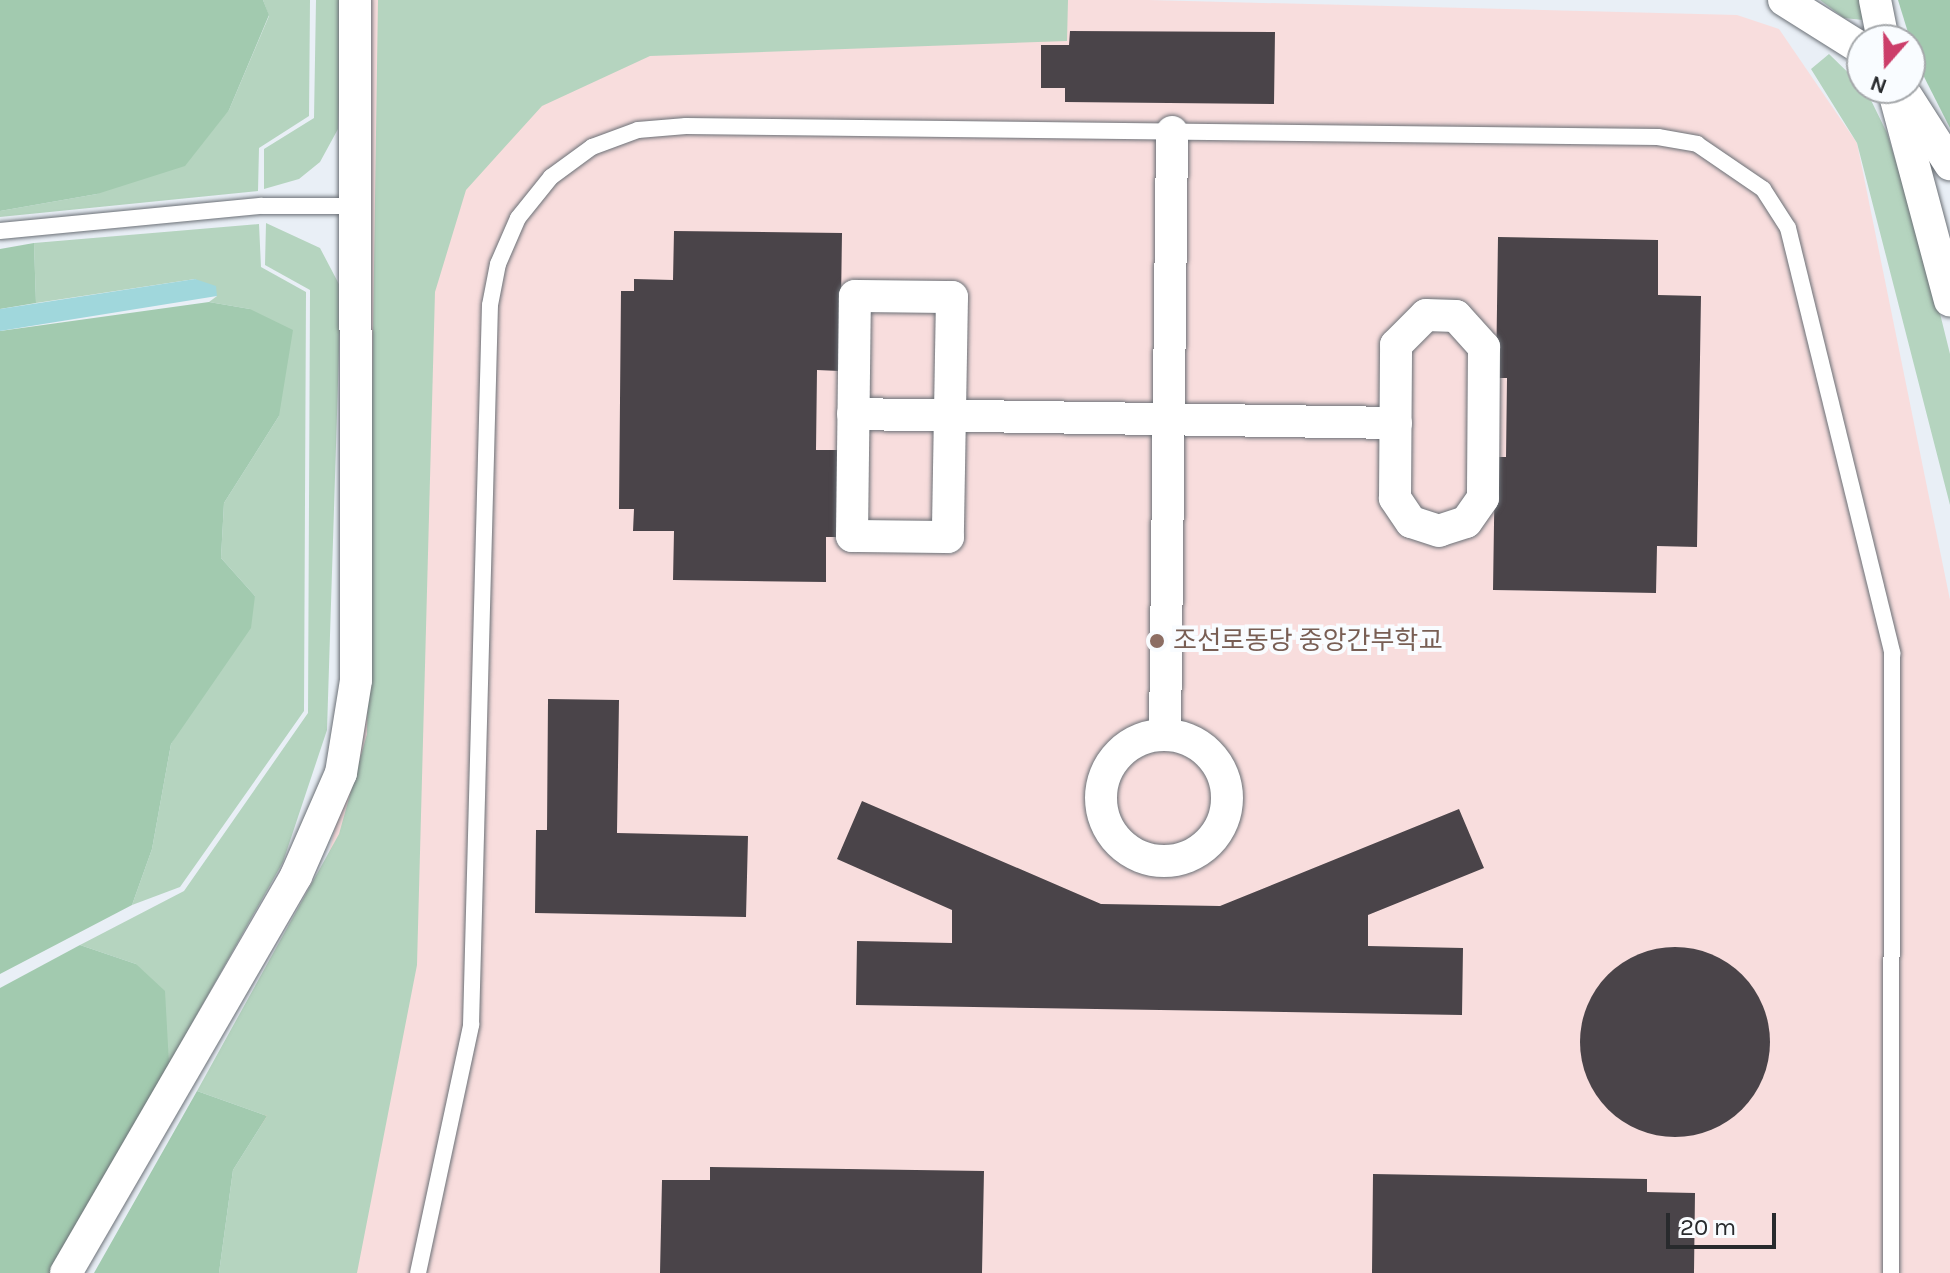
<!DOCTYPE html>
<html>
<head>
<meta charset="utf-8">
<style>
	body { margin:0 }
	#map { position:relative; width:1950px; height:1273px; overflow:hidden; background:#e9eff6; font-family:Karla,"Noto Sans KR",sans-serif }
	div>[style] { position:absolute }
	[style*='--x'] { left:calc(var(--x)*1px); top:calc(var(--y)*1px); width:calc(var(--w)*1px); rotate:calc(var(--a)*1deg) }
	.industrial>* { inset:0; background:#f8dddd }
	.green>* { inset:0; background:#b5d4bf }
	.forest>* { inset:0; background:#a2caaf }
	.water>* { inset:0; background:#a0d7dc }
	.building>* { inset:0; background:#4a4449 }
	.round { border-radius:50% }
	.roads { filter:drop-shadow(0 0 2px #6b7076) drop-shadow(0 0 2px #6b7076) }
	.lane>* { height:16px; margin:-8px; padding:0 8px; transform-origin:8px; border-radius:8px; background:#fff }
	.street>* { height:32px; margin:-16px; padding:0 16px; transform-origin:16px; border-radius:16px; background:#fff }
	.street>.ring { margin:-16px; padding:0; box-sizing:content-box; background:none; border:32px solid #fff; border-radius:50% }
	.dots>* { width:22px; height:22px; translate:-50% -50%; box-sizing:border-box; border:4px solid #f9fcff; border-radius:50% }
	span { translate:-50% -50%; white-space:nowrap; text-align:center; line-height:1.15; -webkit-text-stroke:8px #f9fcff; paint-order:stroke }
	.education-label { font-size:26px; color:#785e54 }
	.left { translate:0 -50%; text-align:left }
	.north { position:absolute; left:1846px; top:24px; width:80px; height:80px; box-sizing:border-box; background:#f9fcff; border:2px solid #a5a8ab; border-radius:50%; rotate:200deg; font-size:22px; font-weight:700; line-height:32px; text-align:center; color:#282a2d }
	.north::after { content:''; display:block; margin:auto; width:28px; height:36px; background:#cc3e6a; clip-path:polygon(50% 0,100% 100%,50% 72%,0 100%) }
	.scale { position:absolute; left:1666px; top:1213px; width:110px; height:36px; box-sizing:border-box; border:4px solid #282a2d; border-top:0; padding-left:10px; font-size:24px; line-height:28px; white-space:nowrap; color:#282a2d; -webkit-text-stroke:6px #f9fcff; paint-order:stroke }
</style>
</head>
<body>
<div id="map">
	<div class="industrial">
		<i style="clip-path:polygon(370px 0,1149px 0,1737px 15px,1779px 29px,1857px 143px,1950px 600px,1950px 1273px,224px 1273px,346px 784px)"></i>
	</div>
	<div class="green">
		<i style="clip-path:polygon(263px 0,310px 0,309px 116px,259px 148px,258px 191px,0 217px,0 211px,97px 194px,229px 110px,269px 16px)"></i>
		<i style="clip-path:polygon(316px 0,343px 0,338px 129px,320px 162px,299px 179px,264px 189px,264px 149px,314px 118px)"></i>
		<i style="clip-path:polygon(378px 0,1068px 0,1067px 41px,650px 56px,542px 106px,466px 190px,435px 292px,417px 965px,357px 1273px,219px 1273px,233px 1170px,267px 1116px,197px 1091px,339px 834px,367px 734px)"></i>
		<i style="clip-path:polygon(1820px 0,1861px 0,1863px 20px,1844px 18px)"></i>
		<i style="clip-path:polygon(1829px 54px,1866px 90px,1887px 133px,1928px 265px,1950px 354px,1950px 505px,1857px 143px,1811px 69px)"></i>
		<i style="clip-path:polygon(266px 223px,320px 248px,341px 288px,327px 730px,283px 862px,169px 1064px,136px 964px,80px 945px,184px 891px,308px 713px,310px 290px,265px 265px)"></i>
		<i style="clip-path:polygon(259px 224px,261px 267px,306px 292px,304px 711px,180px 887px,132px 905px,152px 849px,171px 744px,255px 596px,221px 558px,224px 503px,279px 416px,250px 309px,209px 302px,217px 296px,195px 279px,36px 303px,34px 243px)"></i>
	</div>
	<div class="forest">
		<i style="clip-path:polygon(0 0,263px 0,269px 15px,229px 110px,185px 166px,97px 194px,0 211px)"></i>
		<i style="clip-path:polygon(1898px 0,1950px 0,1950px 128px,1918px 65px)"></i>
		<i style="clip-path:polygon(34px 243px,36px 303px,0 309px,0 249px)"></i>
		<i style="clip-path:polygon(209px 302px,250px 309px,293px 330px,279px 416px,224px 503px,221px 558px,255px 596px,251px 628px,171px 744px,152px 849px,132px 905px,0 974px,0 331px)"></i>
		<i style="clip-path:polygon(80px 945px,136px 964px,165px 991px,169px 1064px,50px 1273px,0 1273px,0 988px)"></i>
		<i style="clip-path:polygon(197px 1091px,267px 1116px,233px 1170px,219px 1273px,94px 1273px)"></i>
	</div>
	<div class="water">
		<i style="clip-path:polygon(195px 279px,216px 286px,217px 296px,0 331px,0 309px)"></i>
	</div>
	<div class="building">
		<i style="clip-path:polygon(1070px 31px,1275px 32px,1274px 104px,1065px 102px,1065px 88px,1041px 88px,1041px 45px,1069px 45px)"></i>
		<i style="clip-path:polygon(674px 231px,842px 233px,840px 371px,817px 370px,816px 450px,841px 450px,841px 537px,826px 537px,826px 582px,673px 580px,674px 531px,633px 531px,634px 509px,619px 509px,621px 291px,634px 291px,634px 279px,673px 280px)"></i>
		<i style="clip-path:polygon(1498px 237px,1658px 240px,1658px 295px,1701px 296px,1697px 547px,1657px 546px,1656px 593px,1493px 590px,1495px 457px,1506px 457px,1507px 378px,1496px 378px)"></i>
		<i style="clip-path:polygon(548px 699px,619px 700px,617px 833px,748px 836px,746px 917px,535px 913px,536px 830px,547px 830px)"></i>
		<i style="clip-path:polygon(862px 801px,1101px 904px,1220px 906px,1459px 809px,1484px 868px,1368px 915px,1368px 946px,1463px 948px,1462px 1015px,856px 1005px,857px 941px,952px 943px,952px 910px,837px 859px)"></i>
		<i class="round" style="left:1580px;top:947px;width:190px;height:190px"></i>
		<i style="clip-path:polygon(710px 1167px,984px 1171px,982px 1273px,660px 1273px,662px 1180px,710px 1180px)"></i>
		<i style="clip-path:polygon(1373px 1174px,1647px 1179px,1647px 1192px,1695px 1193px,1694px 1273px,1372px 1273px)"></i>
	</div>
	<div class="roads">
		<div class="lane">
			<i style="--x:0;--y:231;--w:263;--a:-5.5"></i>
			<i style="--x:262;--y:206;--w:91;--a:0"></i>
			<i style="--x:418;--y:1273;--w:254;--a:-77.9"></i>
			<i style="--x:471;--y:1025;--w:720;--a:-88.49"></i>
			<i style="--x:490;--y:305;--w:42;--a:-79"></i>
			<i style="--x:498;--y:264;--w:50;--a:-66.5"></i>
			<i style="--x:518;--y:218;--w:53;--a:-51.2"></i>
			<i style="--x:551;--y:177;--w:51;--a:-36.2"></i>
			<i style="--x:592;--y:147;--w:49;--a:-20.3"></i>
			<i style="--x:638;--y:130;--w:48;--a:-4.8"></i>
			<i style="--x:686;--y:126;--w:972;--a:0.65"></i>
			<i style="--x:1658;--y:137;--w:40;--a:10"></i>
			<i style="--x:1697;--y:144;--w:80;--a:34.3"></i>
			<i style="--x:1763;--y:189;--w:46;--a:57.3"></i>
			<i style="--x:1788;--y:228;--w:438;--a:76.2"></i>
			<i style="--x:1892;--y:653;--w:620;--a:90.09"></i>
		</div>
		<div class="street">
			<i style="--x:1784;--y:0;--w:92;--a:32.1"></i>
			<i style="--x:1875;--y:0;--w:41;--a:78.7"></i>
			<i style="--x:1893;--y:88;--w:220;--a:75"></i>
			<i style="--x:1907;--y:97;--w:80;--a:57.3"></i>
			<i style="--x:855;--y:296;--w:97;--a:0.6"></i>
			<i style="--x:952;--y:297;--w:240;--a:91"></i>
			<i style="--x:948;--y:537;--w:96;--a:-179.4"></i>
			<i style="--x:852;--y:536;--w:240;--a:-89.3"></i>
			<i style="--x:1426;--y:315;--w:30;--a:2"></i>
			<i style="--x:1456;--y:316;--w:42;--a:47.9"></i>
			<i style="--x:1484;--y:347;--w:151;--a:90.4"></i>
			<i style="--x:1483;--y:498;--w:29;--a:125"></i>
			<i style="--x:1466;--y:522;--w:28;--a:162"></i>
			<i style="--x:1439;--y:531;--w:29;--a:-162"></i>
			<i style="--x:1411;--y:522;--w:29;--a:-124"></i>
			<i style="--x:1395;--y:498;--w:153;--a:-89.6"></i>
			<i style="--x:1396;--y:345;--w:42;--a:-45"></i>
			<i style="--x:853;--y:414;--w:543;--a:0.95"></i>
			<i style="--x:1165;--y:735;--w:603;--a:-89.33"></i>
			<i class="ring" style="left:1101px;top:735px;width:94px;height:94px"></i>
			<i style="--x:66;--y:1273;--w:459;--a:-59.9"></i>
			<i style="--x:296;--y:876;--w:112;--a:-66.4"></i>
			<i style="--x:341;--y:773;--w:94;--a:-80.8"></i>
			<i style="--x:356;--y:680;--w:680;--a:-90.08"></i>
		</div>
	</div>
	<div class="dots">
		<i style="left:1157px;top:641px;background:#8d6e63"></i>
	</div>
	<div class="education-label">
		<span class="left" style="left:1173px;top:641px">조선로동당 중앙간부학교</span>
	</div>
	<div class="north">N</div>
	<div class="scale">20 m</div>
</div>
</body>
</html>
